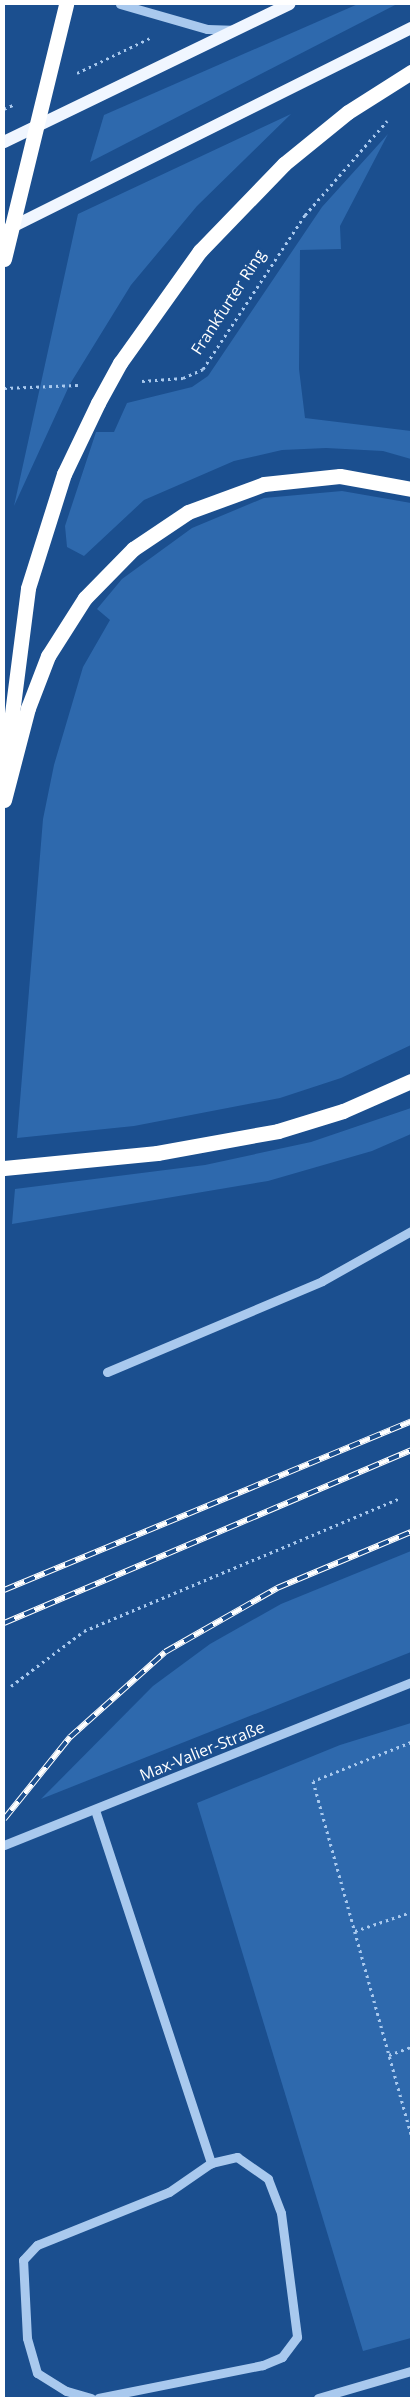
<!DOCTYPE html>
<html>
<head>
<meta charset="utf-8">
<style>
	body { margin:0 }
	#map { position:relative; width:415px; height:2402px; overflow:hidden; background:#1b4f8f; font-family:"Open Sans",sans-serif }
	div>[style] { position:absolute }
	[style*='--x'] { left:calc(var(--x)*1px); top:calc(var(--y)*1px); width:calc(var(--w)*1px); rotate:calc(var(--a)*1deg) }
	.green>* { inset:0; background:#2e69ad }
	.path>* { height:3px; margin-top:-1.5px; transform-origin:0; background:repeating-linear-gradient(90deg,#a9c9ee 0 2.5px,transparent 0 6.5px) }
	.minor>* { height:9px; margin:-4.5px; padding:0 4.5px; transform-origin:4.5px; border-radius:4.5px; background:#a9c9ee }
	.major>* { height:12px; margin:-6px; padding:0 6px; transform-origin:6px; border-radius:6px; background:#f0f6ff }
	.highway>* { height:15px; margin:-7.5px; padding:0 7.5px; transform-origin:7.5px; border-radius:7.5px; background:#fff }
	.rail>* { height:5.5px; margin-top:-2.75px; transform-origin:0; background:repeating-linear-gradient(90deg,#1b4f8f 0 11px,#fff 0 22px); box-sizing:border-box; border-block:1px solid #fff }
	.highway-bridge>* { height:15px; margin:-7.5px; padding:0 7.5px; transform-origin:7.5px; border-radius:7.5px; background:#fff }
	span { translate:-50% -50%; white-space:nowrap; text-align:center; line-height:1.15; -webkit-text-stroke:5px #1b4f8f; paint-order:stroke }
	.street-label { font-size:16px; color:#fff }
	.frame { position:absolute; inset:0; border:5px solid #fff; pointer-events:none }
</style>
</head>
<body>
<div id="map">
	<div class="green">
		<i style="clip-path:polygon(358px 4px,397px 4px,90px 162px,104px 115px)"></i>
		<i style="clip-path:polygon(291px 114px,197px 206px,131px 285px,70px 384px,14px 506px,78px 214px)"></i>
		<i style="clip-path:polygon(388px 134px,340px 226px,341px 249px,300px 250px,299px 369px,305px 418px,411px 431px,411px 459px,383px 451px,326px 448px,282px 450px,234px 461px,144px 500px,84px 556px,67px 547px,65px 526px,96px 432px,114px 432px,127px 403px,192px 387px,208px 376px,322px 207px)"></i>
		<i style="clip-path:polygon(342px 491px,411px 503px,411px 1045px,341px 1078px,280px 1098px,134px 1126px,17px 1138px,43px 819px,54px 765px,83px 667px,110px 620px,97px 609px,122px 579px,192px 528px,264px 498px)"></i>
		<i style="clip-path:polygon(411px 1108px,411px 1134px,372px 1151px,268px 1181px,12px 1224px,15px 1189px,205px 1165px,311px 1142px)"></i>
		<i style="clip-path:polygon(411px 1551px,411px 1652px,41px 1799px,153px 1686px,210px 1644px,281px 1604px)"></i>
		<i style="clip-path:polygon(411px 1723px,411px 2338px,363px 2351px,197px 1803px,340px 1745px)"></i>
	</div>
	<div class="path">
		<i style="--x:77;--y:73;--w:81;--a:-25.6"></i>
		<i style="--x:4;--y:109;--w:10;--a:-24"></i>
		<i style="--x:142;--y:381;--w:41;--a:-4.2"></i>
		<i style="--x:183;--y:378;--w:22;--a:-24"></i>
		<i style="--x:203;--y:369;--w:185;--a:-56.5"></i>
		<i style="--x:305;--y:215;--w:125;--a:-48.9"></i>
		<i style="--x:4;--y:388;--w:74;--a:-2.3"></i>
		<i style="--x:11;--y:1686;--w:91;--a:-37"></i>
		<i style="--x:84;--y:1631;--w:344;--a:-22.8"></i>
		<i style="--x:411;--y:1742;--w:105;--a:158.3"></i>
		<i style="--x:313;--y:1781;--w:367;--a:74.5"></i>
		<i style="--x:355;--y:1931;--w:59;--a:-18.7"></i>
		<i style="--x:389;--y:2055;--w:23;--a:-20"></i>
	</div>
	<div class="minor">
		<i style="--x:120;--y:4;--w:91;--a:16"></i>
		<i style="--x:207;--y:29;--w:24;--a:2"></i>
		<i style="--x:107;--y:1372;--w:233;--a:-22.9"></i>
		<i style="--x:322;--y:1281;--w:102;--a:-29.3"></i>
		<i style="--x:95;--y:1810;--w:372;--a:71.8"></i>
		<i style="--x:4;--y:1845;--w:438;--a:-21.8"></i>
		<i style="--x:91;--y:2398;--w:26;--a:-164"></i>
		<i style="--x:66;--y:2391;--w:34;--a:-148"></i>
		<i style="--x:37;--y:2373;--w:36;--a:-106"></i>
		<i style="--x:27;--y:2338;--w:78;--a:-92.9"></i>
		<i style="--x:23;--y:2260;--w:21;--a:-47"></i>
		<i style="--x:37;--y:2245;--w:142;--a:-21.9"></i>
		<i style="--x:169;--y:2192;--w:51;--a:-34.6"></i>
		<i style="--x:211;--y:2163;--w:27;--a:-13"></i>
		<i style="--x:237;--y:2157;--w:38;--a:35"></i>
		<i style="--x:268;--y:2179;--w:36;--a:69"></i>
		<i style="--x:281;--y:2213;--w:125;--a:82.6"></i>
		<i style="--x:297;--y:2337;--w:25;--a:127"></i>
		<i style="--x:282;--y:2357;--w:21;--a:157"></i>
		<i style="--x:263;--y:2365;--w:168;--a:168.7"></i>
		<i style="--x:318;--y:2398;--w:97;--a:-16.2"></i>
	</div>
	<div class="major">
		<i style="--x:4;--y:142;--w:317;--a:-25.8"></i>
		<i style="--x:6;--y:230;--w:453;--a:-26.5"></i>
	</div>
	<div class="highway">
		<i style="--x:120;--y:363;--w:138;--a:-54.5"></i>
		<i style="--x:200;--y:251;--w:121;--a:-46"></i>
		<i style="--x:284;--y:164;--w:82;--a:-39.1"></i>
		<i style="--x:348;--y:112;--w:75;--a:-32.4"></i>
		<i style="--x:5;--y:768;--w:181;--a:-82.7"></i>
		<i style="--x:28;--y:588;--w:120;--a:-72.5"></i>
		<i style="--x:64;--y:474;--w:79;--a:-64.4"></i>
		<i style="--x:4;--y:800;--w:95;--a:-75.4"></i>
		<i style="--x:28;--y:708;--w:56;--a:-69"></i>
		<i style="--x:48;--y:656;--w:69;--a:-57.5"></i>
		<i style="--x:85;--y:598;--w:69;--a:-45.6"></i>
		<i style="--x:133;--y:549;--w:66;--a:-33.9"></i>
		<i style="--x:188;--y:512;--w:81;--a:-20.2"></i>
		<i style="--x:264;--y:484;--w:76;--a:-6"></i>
		<i style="--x:340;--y:476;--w:72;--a:10.4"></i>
		<i style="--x:4;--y:1168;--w:154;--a:-5.6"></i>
		<i style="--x:157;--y:1153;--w:123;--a:-10.3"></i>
		<i style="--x:278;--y:1131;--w:68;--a:-17.1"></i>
		<i style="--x:343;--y:1111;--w:74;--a:-23.8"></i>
	</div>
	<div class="rail">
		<i style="--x:4;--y:1590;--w:441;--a:-22.5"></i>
		<i style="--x:4;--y:1623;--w:442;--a:-23"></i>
		<i style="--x:4;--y:1819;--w:105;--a:-51.2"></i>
		<i style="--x:70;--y:1737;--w:127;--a:-41.8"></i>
		<i style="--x:165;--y:1652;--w:129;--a:-29.7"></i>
		<i style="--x:277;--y:1588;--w:145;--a:-22.7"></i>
	</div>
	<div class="highway-bridge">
		<i style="--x:4;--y:259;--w:262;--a:-76.3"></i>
		<i style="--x:98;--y:403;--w:46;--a:-61.2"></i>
	</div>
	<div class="street-label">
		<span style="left:228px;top:302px;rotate:-57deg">Frankfurter Ring</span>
		<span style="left:202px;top:1751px;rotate:-22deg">Max-Valier-Straße</span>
	</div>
	<div class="frame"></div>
</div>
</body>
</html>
